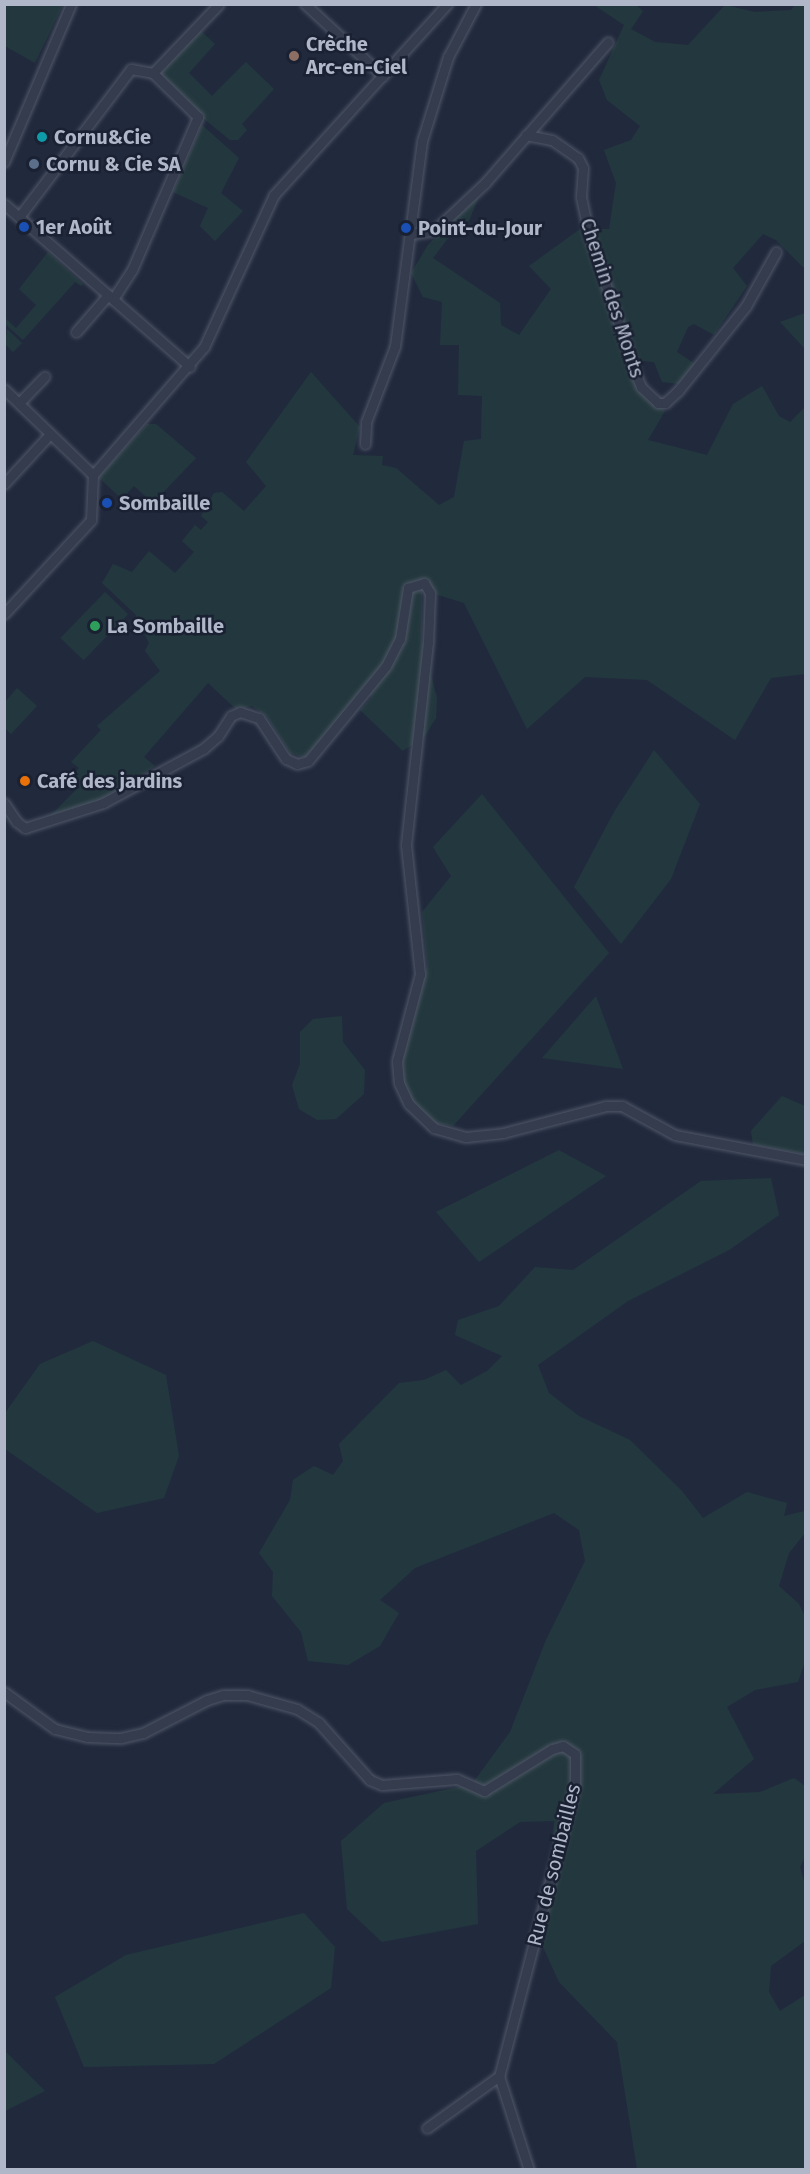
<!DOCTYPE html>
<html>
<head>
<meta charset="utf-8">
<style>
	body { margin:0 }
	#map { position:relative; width:810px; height:2174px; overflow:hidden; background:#212a3d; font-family:"Fira Sans",sans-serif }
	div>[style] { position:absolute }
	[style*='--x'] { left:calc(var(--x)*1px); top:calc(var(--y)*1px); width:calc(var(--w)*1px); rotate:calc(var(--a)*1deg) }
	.green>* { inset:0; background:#23383e; transform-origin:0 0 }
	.roads { filter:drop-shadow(0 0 2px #505768) drop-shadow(0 0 2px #505768) }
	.minor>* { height:9px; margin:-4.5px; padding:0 4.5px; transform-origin:4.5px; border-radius:4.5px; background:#353c4d }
	.dots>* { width:16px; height:16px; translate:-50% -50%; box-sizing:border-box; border:3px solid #1a2132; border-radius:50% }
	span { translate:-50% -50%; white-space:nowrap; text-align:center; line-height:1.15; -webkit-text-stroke:5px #1a2132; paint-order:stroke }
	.poi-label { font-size:20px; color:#b0b7c9; font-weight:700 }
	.left { translate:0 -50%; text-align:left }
	.street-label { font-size:20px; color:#b0b7c9 }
	.frame { position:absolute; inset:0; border:6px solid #b0b7c9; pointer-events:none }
</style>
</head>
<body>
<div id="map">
	<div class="green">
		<i style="clip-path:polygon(5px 4px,63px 5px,35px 63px,5px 46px)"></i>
		<i style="clip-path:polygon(594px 5px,636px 5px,643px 11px,631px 29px,655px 42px,688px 45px,725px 5px,755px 12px,791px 10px,795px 5px,805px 5px,805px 269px,776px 240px,763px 234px,733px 268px,747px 286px,714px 335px,694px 324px,688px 327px,677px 352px,695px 364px,679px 384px,662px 382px,654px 362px,633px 360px,591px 229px,609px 229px,616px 183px,604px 150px,631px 140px,640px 126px,607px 100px,599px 80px,624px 25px)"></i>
		<i style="clip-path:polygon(200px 30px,215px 44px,189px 73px,212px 96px,246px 62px,274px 89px,242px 124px,247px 130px,238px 140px,230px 140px,198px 114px,159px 75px)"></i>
		<i style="clip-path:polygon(202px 125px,239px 158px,221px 193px,243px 211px,215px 241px,200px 226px,208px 208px,173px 192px)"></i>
		<i style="clip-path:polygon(481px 192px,466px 228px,452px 233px,433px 258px,500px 303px,501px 325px,519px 335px,551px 289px,529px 266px,580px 229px,636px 380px,665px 411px,648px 440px,707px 455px,733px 404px,762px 386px,779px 416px,790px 422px,805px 407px,805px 674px,771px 678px,735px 740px,647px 680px,585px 677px,527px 729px,464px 603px,422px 590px,422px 640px,437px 698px,436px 718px,425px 736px,403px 751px,360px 710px,371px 698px,369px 684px,312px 753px,303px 757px,290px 753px,267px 717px,252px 706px,236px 709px,208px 683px,144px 757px,155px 766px,109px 798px,48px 818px,78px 788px,69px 779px,79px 768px,71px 762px,101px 730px,97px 726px,160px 671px,145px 651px,149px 643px,135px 614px,102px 583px,113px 564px,132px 572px,149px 551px,175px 573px,194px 552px,182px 541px,195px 525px,201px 530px,208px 522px,201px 516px,214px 493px,222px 492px,244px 511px,266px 486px,246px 462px,311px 372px,360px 427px,353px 455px,383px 456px,382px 465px,396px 468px,439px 505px,454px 497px,464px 441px,481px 439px,482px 396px,458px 395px,459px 345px,440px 345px,442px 302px,423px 297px,411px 273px,428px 245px)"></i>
		<i style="clip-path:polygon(48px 252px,83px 284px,81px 286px,75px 282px,23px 340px,5px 324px,5px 318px,16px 328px,36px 305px,19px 289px)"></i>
		<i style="clip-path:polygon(805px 313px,806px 313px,805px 349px,780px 322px)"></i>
		<i style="clip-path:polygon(7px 329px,22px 343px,13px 352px,5px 344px)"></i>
		<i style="clip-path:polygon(147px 424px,156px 424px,196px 458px,153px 503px,134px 486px,122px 499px,98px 477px)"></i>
		<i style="left:105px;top:592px;width:32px;height:64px;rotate:44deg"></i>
		<i style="clip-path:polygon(17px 688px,37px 706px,11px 734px,5px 728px,5px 702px)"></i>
		<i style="clip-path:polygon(654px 750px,700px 804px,671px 879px,621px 944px,574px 887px,614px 812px)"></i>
		<i style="clip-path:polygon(482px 794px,609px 953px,453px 1126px,435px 1123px,411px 1100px,403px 1083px,401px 1061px,427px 966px,422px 912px,451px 876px,433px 847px)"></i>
		<i style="clip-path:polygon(596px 996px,623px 1069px,542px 1058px)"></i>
		<i style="clip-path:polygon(342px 1016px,343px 1042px,365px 1070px,364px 1094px,336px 1119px,317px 1120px,299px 1109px,292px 1085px,300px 1064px,300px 1032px,313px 1019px)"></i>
		<i style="clip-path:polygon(782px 1096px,805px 1106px,805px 1154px,753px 1145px,751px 1131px)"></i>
		<i style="clip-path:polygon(559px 1150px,606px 1176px,479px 1262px,436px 1212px)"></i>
		<i style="clip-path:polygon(771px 1178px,779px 1215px,729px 1250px,628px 1301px,538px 1365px,549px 1393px,579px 1416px,630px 1440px,682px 1491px,703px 1518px,747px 1492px,787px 1503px,784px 1516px,805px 1511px,805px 1533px,789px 1553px,779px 1586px,799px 1604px,805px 1616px,805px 1661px,798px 1682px,755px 1690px,727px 1707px,754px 1759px,713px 1794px,760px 1792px,794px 1778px,805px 1786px,805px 1857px,800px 1867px,804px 1881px,805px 1941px,771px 1966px,769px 1992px,780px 2011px,805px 1995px,805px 2169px,637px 2169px,617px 2042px,559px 1982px,543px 1947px,554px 1821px,520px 1822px,476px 1851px,478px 1924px,382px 1942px,347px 1909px,341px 1841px,384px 1803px,472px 1784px,510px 1732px,546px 1640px,585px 1561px,579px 1530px,554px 1513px,415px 1568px,380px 1600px,399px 1613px,380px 1646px,348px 1665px,308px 1661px,301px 1632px,272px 1596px,273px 1572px,259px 1553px,290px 1500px,293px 1480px,314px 1466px,333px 1475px,343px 1461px,339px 1444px,399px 1383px,424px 1380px,446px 1370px,461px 1385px,487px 1371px,502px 1356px,455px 1335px,458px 1320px,499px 1306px,535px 1267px,573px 1270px,701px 1181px)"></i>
		<i style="clip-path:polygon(93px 1341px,166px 1375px,179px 1456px,164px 1498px,97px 1513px,5px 1449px,5px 1413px,40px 1364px)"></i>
		<i style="clip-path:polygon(304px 1913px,335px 1947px,331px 1988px,214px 2064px,84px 2067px,55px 1997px,126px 1955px)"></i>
		<i style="clip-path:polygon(5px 2051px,45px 2091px,5px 2111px,4px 2111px)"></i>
	</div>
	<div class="roads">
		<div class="minor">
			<i style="--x:305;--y:4;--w:106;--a:42.7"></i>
			<i style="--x:526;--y:135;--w:26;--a:11"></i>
			<i style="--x:552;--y:140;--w:32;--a:35"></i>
			<i style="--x:578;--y:158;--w:11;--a:63"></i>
			<i style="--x:583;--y:168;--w:29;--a:94"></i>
			<i style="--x:581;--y:197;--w:39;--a:78"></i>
			<i style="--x:589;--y:235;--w:148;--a:71.4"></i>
			<i style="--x:636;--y:375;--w:13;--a:67"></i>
			<i style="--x:641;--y:387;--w:23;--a:43"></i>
			<i style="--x:658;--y:403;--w:7;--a:0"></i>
			<i style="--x:665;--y:403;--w:18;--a:-43"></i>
			<i style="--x:678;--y:391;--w:109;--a:-51.3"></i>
			<i style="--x:746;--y:306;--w:62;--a:-60.9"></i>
			<i style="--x:4;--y:162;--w:172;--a:-67"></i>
			<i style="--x:4;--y:204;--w:247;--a:41.2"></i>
			<i style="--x:19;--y:217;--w:186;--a:-52.9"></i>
			<i style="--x:131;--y:69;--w:22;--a:10"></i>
			<i style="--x:153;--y:73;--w:95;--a:-46.3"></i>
			<i style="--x:412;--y:234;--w:23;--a:-10"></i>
			<i style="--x:435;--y:230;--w:69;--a:-43.2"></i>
			<i style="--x:485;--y:183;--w:187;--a:-48.9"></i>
			<i style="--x:113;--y:299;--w:35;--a:-57"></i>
			<i style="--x:132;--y:270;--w:167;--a:-66.7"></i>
			<i style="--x:198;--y:117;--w:63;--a:-135.6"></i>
			<i style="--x:76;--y:332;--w:49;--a:-49.1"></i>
			<i style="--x:4;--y:389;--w:124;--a:44"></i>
			<i style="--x:19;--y:403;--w:37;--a:-46"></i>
			<i style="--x:365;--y:444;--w:22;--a:-87"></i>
			<i style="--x:366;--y:422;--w:81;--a:-69.1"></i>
			<i style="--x:395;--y:346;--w:207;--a:-82.5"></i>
			<i style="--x:422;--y:141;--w:88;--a:-72.8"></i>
			<i style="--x:448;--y:57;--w:60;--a:-62.2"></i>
			<i style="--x:4;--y:484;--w:68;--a:-47.4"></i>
			<i style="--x:4;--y:614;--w:128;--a:-47.2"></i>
			<i style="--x:91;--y:520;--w:45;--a:-87.5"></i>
			<i style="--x:93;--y:475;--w:169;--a:-49.1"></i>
			<i style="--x:204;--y:347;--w:167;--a:-65.3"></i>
			<i style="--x:274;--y:195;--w:258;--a:-47.8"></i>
			<i style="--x:4;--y:803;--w:23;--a:56"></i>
			<i style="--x:17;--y:822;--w:10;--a:37"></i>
			<i style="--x:25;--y:828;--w:82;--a:-17.8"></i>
			<i style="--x:103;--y:803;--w:114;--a:-28.4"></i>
			<i style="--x:203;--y:749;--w:20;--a:-41"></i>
			<i style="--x:218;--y:736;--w:24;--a:-57"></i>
			<i style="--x:231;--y:716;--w:10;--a:-24"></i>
			<i style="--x:240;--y:712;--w:20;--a:18"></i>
			<i style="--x:259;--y:718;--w:49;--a:56.6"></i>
			<i style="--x:286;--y:759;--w:12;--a:24"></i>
			<i style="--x:297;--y:764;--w:11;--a:-15"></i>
			<i style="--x:308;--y:761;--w:123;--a:-50.6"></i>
			<i style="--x:386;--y:666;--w:30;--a:-63"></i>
			<i style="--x:400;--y:639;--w:52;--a:-81.1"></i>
			<i style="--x:408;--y:588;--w:17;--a:-17"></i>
			<i style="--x:424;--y:583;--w:12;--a:59"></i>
			<i style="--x:430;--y:593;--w:49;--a:92.3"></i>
			<i style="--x:428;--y:642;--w:204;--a:96.2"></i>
			<i style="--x:406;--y:845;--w:130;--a:83.8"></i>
			<i style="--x:420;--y:974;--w:90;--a:104.8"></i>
			<i style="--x:397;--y:1061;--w:22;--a:85"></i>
			<i style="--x:399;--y:1083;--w:23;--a:65"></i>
			<i style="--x:409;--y:1104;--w:35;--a:44"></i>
			<i style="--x:434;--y:1128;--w:33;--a:16"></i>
			<i style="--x:466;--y:1137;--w:37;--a:-6"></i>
			<i style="--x:503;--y:1133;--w:106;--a:-14.7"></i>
			<i style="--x:606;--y:1106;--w:16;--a:0"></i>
			<i style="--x:622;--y:1106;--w:60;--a:28.7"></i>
			<i style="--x:675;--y:1135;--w:133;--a:10.8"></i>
			<i style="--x:4;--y:1692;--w:63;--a:36"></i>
			<i style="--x:55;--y:1729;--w:33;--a:14"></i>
			<i style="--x:87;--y:1737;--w:34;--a:2"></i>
			<i style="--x:121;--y:1738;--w:23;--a:-13"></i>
			<i style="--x:143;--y:1733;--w:72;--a:-27.3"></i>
			<i style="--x:207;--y:1700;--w:17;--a:-17"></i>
			<i style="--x:223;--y:1695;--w:24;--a:0"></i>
			<i style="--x:247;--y:1695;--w:52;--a:15.6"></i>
			<i style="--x:297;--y:1709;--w:26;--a:32"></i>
			<i style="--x:319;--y:1723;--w:76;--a:48.2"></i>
			<i style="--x:370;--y:1780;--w:13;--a:23"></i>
			<i style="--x:382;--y:1785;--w:75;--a:-4.6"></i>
			<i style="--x:457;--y:1779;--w:30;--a:24"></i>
			<i style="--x:484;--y:1791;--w:80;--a:-31.7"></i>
			<i style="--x:552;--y:1749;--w:11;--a:-15"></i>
			<i style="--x:563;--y:1746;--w:14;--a:34"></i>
			<i style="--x:575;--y:1754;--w:31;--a:90"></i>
			<i style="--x:575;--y:1785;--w:301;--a:104.6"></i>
			<i style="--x:499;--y:2076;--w:99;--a:72.3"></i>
			<i style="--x:427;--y:2128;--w:89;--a:-35.8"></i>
		</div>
	</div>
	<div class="dots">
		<i style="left:294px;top:56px;background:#8d6e63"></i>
		<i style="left:42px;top:137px;background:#0f9aa8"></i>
		<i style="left:34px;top:164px;background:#5c6f8a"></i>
		<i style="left:24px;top:227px;background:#1a4fb4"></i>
		<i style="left:406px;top:228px;background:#1a4fb4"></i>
		<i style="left:107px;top:503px;background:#1a4fb4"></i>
		<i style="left:95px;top:626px;background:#2e9e5b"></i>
		<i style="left:25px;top:781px;background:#e8710a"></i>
	</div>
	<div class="poi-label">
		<span class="left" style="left:306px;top:56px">Crèche<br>Arc-en-Ciel</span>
		<span class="left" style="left:54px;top:137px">Cornu&amp;Cie</span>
		<span class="left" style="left:46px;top:164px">Cornu &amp; Cie SA</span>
		<span class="left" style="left:36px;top:227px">1er Août</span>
		<span class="left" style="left:418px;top:228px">Point-du-Jour</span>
		<span class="left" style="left:119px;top:503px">Sombaille</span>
		<span class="left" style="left:107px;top:626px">La Sombaille</span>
		<span class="left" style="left:37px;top:781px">Café des jardins</span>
	</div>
	<div class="street-label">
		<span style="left:612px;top:298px;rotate:72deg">Chemin des Monts</span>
		<span style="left:554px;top:1865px;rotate:-76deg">Rue de sombailles</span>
	</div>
	<div class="frame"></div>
</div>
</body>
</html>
